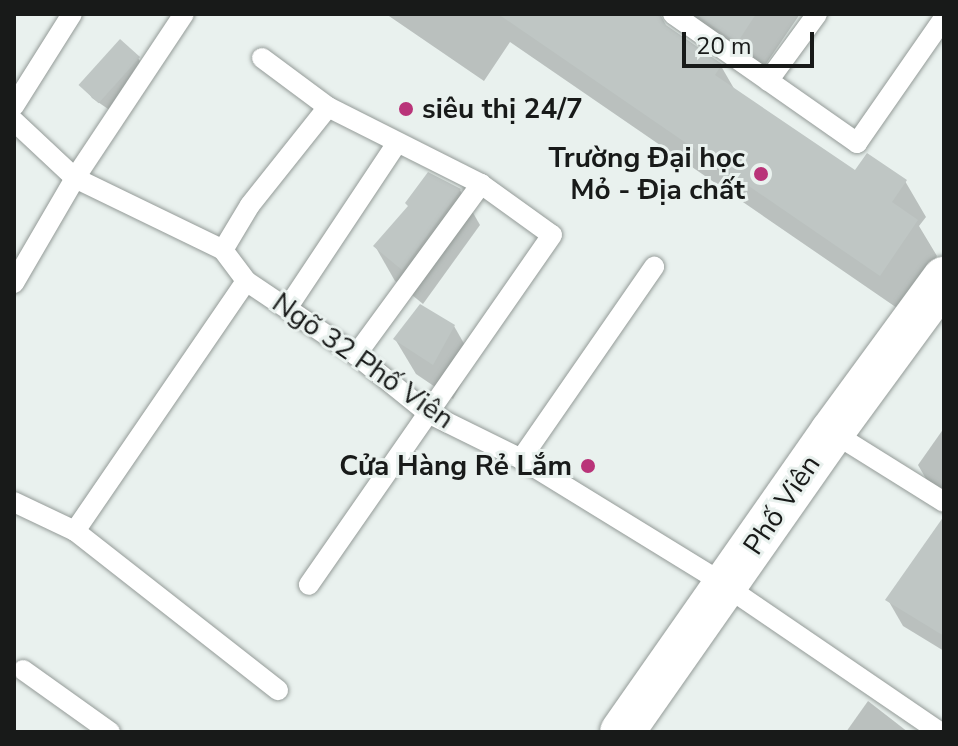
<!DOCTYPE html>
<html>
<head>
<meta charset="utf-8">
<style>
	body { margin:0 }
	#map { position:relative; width:958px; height:746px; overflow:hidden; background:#e9f1ee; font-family:"Nunito Sans",sans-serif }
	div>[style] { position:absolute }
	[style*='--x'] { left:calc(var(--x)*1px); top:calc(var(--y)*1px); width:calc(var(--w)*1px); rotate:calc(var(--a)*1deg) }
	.shadow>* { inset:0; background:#0003 }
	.building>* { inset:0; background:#bfc6c4; transform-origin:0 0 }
	.roads { filter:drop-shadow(0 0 2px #949b98) drop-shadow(0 0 2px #949b98) }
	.service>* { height:20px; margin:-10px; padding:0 10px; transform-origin:10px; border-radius:10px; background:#fff }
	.tertiary>* { height:44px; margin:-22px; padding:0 22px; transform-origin:22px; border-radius:22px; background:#fff }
	.dots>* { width:22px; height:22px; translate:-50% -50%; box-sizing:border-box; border:4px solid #e9f1ee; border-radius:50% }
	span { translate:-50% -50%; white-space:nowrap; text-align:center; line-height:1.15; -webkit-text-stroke:6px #e9f1ee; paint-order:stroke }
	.poi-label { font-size:28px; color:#181a19; font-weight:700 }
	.left { translate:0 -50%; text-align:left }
	.right { translate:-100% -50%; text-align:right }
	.street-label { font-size:28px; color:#181a19 }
	.frame { position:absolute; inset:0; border:16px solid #181a19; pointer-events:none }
	.scale { position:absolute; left:682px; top:32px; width:132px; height:36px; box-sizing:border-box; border:4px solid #181a19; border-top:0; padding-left:10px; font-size:24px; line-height:28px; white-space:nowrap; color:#181a19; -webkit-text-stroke:6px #e9f1ee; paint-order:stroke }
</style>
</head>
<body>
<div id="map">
	<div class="shadow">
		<i style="clip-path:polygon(386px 14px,619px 14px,721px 66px,736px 92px,855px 173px,905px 181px,926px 217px,919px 226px,937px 256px,900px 310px,510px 42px,484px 81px)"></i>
		<i style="clip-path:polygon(687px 14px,800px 14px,757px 77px)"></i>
		<i style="clip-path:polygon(138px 58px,144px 67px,114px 113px,92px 98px,86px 89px)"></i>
		<i style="clip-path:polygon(460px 190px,480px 225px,423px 304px,395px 281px,375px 246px,410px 207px)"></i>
		<i style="clip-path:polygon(454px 326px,474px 361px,453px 399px,416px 374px,395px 339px)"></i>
		<i style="clip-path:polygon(944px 428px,944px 498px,933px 491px,918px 465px)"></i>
		<i style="clip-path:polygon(944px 519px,944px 651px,903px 626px,888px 600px)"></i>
		<i style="clip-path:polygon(868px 701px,908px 732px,846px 732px)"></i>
	</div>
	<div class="building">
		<i style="clip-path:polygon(498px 14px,660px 14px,666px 25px,722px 64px,715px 75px,855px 170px,867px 153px,907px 180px,892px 202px,918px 220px,880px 276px)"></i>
		<i style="clip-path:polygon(696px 14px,756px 14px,737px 43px)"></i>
		<i style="left:120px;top:39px;width:27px;height:62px;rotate:42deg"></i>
		<i style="clip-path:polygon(428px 172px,461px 189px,402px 270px,373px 246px,408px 206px,405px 203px)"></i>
		<i style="clip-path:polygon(420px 304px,455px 325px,433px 365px,393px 339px)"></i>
		<i style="clip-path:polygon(944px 516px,944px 636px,885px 600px)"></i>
	</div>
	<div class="roads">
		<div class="service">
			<i style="--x:673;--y:14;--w:225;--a:35"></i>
			<i style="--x:857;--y:143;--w:152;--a:-55.2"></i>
			<i style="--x:262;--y:58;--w:82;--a:36.6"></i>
			<i style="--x:328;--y:107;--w:171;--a:26.7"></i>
			<i style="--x:481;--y:184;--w:87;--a:35.7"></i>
			<i style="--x:552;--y:235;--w:426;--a:124.8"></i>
			<i style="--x:768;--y:81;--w:83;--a:-53.8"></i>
			<i style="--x:14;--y:106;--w:109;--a:-57.8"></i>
			<i style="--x:14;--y:121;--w:83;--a:43.1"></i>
			<i style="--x:75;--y:178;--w:165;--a:25.9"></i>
			<i style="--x:223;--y:250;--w:39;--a:53"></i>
			<i style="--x:246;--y:281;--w:133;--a:33.9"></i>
			<i style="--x:356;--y:355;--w:92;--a:38.9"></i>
			<i style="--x:428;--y:413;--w:104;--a:26.3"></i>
			<i style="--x:521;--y:459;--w:223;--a:31.6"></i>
			<i style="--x:711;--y:576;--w:277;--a:34.3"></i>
			<i style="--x:223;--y:250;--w:52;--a:-59"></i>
			<i style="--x:250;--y:205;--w:125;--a:-51.5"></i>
			<i style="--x:14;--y:283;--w:121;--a:-59.8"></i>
			<i style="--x:75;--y:178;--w:197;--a:-56.4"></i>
			<i style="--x:288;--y:307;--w:197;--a:-56.4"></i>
			<i style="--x:356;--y:355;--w:212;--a:-53.8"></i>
			<i style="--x:832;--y:432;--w:132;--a:32"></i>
			<i style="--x:521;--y:459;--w:234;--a:-55.3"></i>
			<i style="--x:14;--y:502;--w:68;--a:25.4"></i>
			<i style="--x:75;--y:531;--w:258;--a:38.1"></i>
			<i style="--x:75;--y:531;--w:303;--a:-55.6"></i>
			<i style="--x:23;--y:670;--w:107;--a:35.5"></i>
		</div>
		<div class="tertiary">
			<i style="--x:622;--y:732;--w:366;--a:-55"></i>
			<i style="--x:832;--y:432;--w:190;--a:-53.8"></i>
		</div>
	</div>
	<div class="dots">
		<i style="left:406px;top:109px;background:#b93479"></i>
		<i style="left:761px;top:174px;background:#b93479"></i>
		<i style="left:588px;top:466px;background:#b93479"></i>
	</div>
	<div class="poi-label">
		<span class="left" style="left:422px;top:109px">siêu thị 24/7</span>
		<span class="right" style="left:745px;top:174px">Trường Đại học<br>Mỏ - Địa chất</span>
		<span class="right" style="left:572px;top:466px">Cửa Hàng Rẻ Lắm</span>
	</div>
	<div class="street-label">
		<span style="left:363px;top:361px;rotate:35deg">Ngõ 32 Phố Viên</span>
		<span style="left:782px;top:505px;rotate:-56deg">Phố Viên</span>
	</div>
	<div class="frame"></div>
	<div class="scale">20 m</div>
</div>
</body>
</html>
